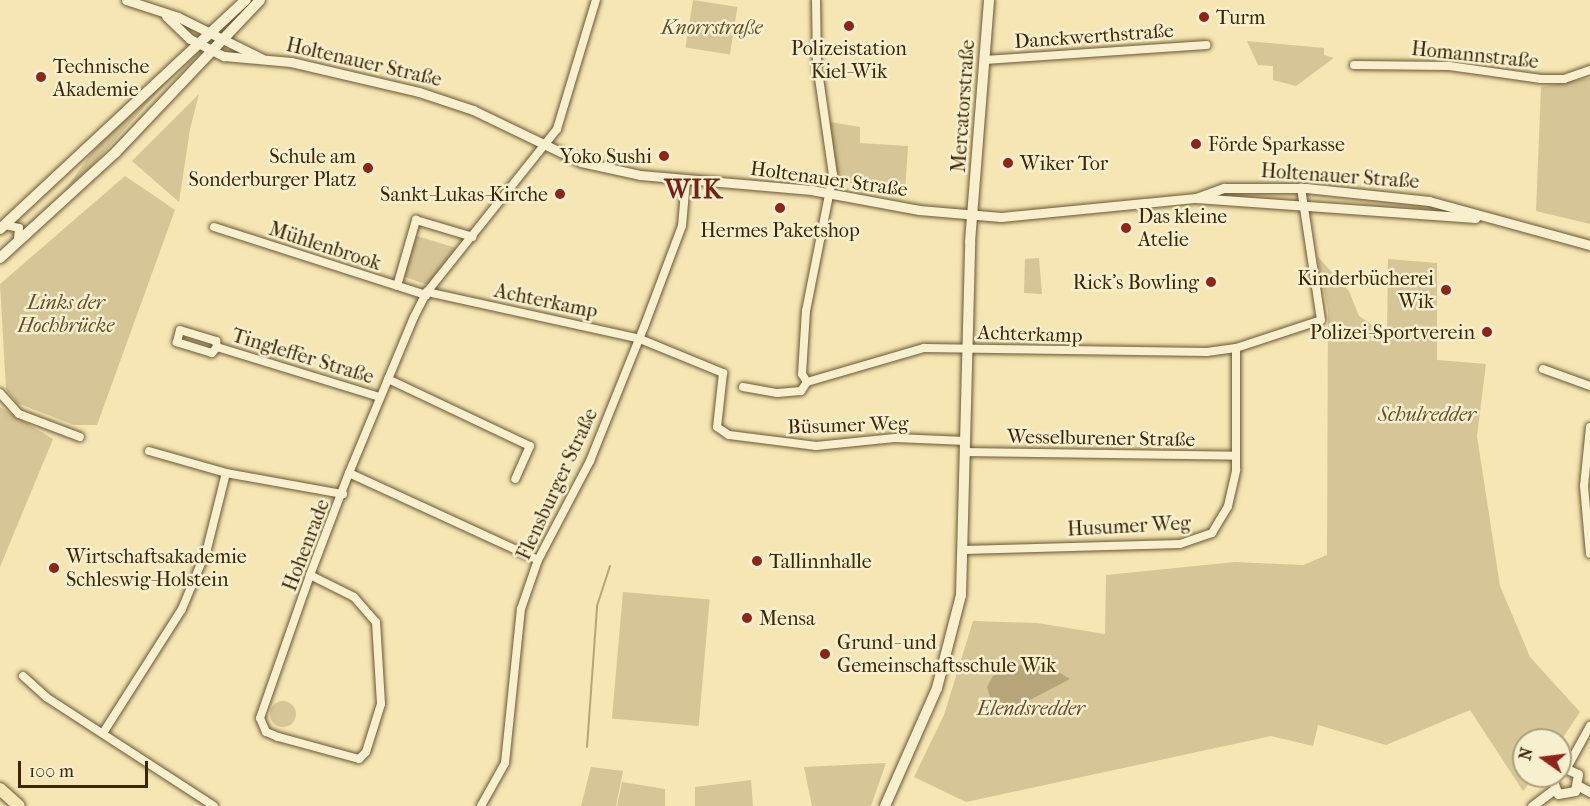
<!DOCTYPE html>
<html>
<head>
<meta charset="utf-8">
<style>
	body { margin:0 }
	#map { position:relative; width:1590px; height:806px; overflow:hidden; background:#f5e6b4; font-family:"IM FELL French Canon",serif }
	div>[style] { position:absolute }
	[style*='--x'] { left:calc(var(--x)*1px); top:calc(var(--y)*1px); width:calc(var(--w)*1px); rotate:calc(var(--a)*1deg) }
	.green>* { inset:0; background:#d6c596; transform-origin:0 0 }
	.round { border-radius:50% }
	.water>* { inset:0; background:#b6a578 }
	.stream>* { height:2px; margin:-1px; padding:0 1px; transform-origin:1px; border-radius:1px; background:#b6a578 }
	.roads { filter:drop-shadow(0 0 2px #6a5630) drop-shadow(0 0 2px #6a5630) }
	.minor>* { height:8px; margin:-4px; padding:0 4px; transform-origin:4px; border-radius:4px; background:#f8efce }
	.tertiary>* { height:9px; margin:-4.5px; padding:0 4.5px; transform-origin:4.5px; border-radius:4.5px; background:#f8efce }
	.secondary>* { height:10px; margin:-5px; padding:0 5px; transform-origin:5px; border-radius:5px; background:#f8efce }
	.trunk>* { height:12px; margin:-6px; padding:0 6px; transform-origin:6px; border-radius:6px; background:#f5e6b4 }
	.dots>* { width:16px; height:16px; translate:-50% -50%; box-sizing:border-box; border:3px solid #f8efce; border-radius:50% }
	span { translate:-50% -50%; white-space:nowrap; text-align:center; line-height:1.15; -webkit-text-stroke:5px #f8efce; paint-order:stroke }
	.poi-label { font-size:20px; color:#3c2604 }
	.left { translate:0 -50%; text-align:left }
	.right { translate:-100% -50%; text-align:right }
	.park-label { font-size:20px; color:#624e28; font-style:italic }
	.street-label { font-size:20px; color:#3c2604 }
	.district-label { font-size:26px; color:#7a1f14; font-weight:700; letter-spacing:1.5px }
	.north { position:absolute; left:1512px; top:728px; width:60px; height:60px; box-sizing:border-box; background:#f8efce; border:2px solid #ad9f7d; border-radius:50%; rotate:284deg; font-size:16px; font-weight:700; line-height:24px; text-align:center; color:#3c2604 }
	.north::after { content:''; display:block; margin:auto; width:21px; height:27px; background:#8f2418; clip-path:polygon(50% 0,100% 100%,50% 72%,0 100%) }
	.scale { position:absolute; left:18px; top:761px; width:130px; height:27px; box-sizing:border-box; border:3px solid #3c2604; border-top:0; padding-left:8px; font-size:18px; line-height:21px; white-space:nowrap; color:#3c2604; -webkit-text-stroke:4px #f8efce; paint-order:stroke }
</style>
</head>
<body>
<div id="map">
	<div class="green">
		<i style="left:693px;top:0;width:45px;height:48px;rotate:9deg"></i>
		<i style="clip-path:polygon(1247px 41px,1324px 48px,1324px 55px,1334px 58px,1296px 86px,1273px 80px,1273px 66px,1258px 65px)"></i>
		<i style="clip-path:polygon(180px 67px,91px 167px,65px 190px,93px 151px)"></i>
		<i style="clip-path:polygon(1590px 78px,1590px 224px,1536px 211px,1541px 87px)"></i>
		<i style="clip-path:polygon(199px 94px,190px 129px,179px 202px,132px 161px)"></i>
		<i style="clip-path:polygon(824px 121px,860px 127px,860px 143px,908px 146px,905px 192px,833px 180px)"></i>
		<i style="clip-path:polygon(125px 176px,175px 210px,97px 425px,74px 425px,17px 403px,6px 389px,0 284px)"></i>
		<i style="clip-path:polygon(414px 235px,456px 248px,428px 285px,402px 276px)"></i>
		<i style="clip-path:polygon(1317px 256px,1349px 291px,1359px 316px,1387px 335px,1388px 259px,1437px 263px,1437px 360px,1486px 364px,1477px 436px,1500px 586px,1530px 657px,1580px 712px,1560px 742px,1524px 740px,1524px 776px,1535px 776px,1523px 791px,1470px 710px,1386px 745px,1318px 725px,1313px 746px,1271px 736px,966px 802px,914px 777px,944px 715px,973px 621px,1037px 623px,1105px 634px,1106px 575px,1235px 562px,1303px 565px,1327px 555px,1328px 311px)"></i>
		<i style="clip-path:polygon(1039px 258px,1042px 294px,1024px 293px,1025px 259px)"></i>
		<i style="clip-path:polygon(0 407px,53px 439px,0 567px)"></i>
		<i style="left:623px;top:592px;width:87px;height:127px;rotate:5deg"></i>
		<i class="round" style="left:270px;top:701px;width:26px;height:26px"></i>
		<i style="clip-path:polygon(886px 763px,871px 806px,812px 806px,804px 767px)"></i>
		<i style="clip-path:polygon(591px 767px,623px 771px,616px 806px,581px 806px)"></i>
		<i style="clip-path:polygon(751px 780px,753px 806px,695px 806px,695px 787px)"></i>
		<i style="clip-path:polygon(622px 782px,665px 789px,665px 806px,617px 806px)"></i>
	</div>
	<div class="water">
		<i style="clip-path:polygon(1017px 665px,1050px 667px,1070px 679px,1009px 711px,992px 704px,987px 687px,993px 676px)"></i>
	</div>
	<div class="stream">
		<i style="--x:587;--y:747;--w:141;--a:-85.9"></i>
		<i style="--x:597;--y:606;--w:42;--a:-72"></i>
	</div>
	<div class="roads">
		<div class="minor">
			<i style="--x:985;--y:60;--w:222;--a:-3.9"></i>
			<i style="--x:1354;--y:65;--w:95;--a:0.6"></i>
			<i style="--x:1449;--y:66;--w:93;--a:8"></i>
			<i style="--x:1541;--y:79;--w:23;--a:0"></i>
			<i style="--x:1564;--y:79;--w:28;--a:-19"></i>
			<i style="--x:5;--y:225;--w:14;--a:12"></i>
			<i style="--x:19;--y:228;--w:12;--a:95"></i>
			<i style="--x:214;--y:227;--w:223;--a:17.8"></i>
			<i style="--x:397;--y:286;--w:69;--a:-73.9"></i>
			<i style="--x:416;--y:220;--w:59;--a:16.6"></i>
			<i style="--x:427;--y:292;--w:218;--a:12.4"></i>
			<i style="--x:640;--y:339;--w:90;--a:22.3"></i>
			<i style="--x:723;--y:373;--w:54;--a:96.3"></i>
			<i style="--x:717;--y:427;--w:14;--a:34"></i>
			<i style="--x:729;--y:435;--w:88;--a:7.2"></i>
			<i style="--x:816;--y:446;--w:79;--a:-5.8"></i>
			<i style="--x:895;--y:438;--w:71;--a:2.4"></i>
			<i style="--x:217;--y:347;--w:8;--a:130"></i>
			<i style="--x:212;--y:353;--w:37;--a:-163"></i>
			<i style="--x:177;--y:342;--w:12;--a:-76"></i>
			<i style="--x:180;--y:330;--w:38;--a:17"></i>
			<i style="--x:216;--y:341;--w:6;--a:81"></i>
			<i style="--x:217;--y:347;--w:170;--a:17.1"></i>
			<i style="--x:1543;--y:369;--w:50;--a:19.9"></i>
			<i style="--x:388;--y:379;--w:157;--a:25.3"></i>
			<i style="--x:530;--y:446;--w:36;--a:114"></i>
			<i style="--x:807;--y:382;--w:122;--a:-16.2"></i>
			<i style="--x:924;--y:348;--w:283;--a:0.8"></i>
			<i style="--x:1207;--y:352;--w:29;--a:-8"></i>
			<i style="--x:1236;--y:348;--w:89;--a:-18.2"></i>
			<i style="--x:1321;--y:320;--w:134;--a:-98.6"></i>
			<i style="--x:807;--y:382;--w:9;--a:-122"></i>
			<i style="--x:802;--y:374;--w:63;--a:-86.4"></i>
			<i style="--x:806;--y:311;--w:139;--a:-78.8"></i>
			<i style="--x:833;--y:175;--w:112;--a:-98.2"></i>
			<i style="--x:817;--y:64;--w:64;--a:-90.9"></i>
			<i style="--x:743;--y:387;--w:35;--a:10"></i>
			<i style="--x:777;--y:393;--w:24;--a:-5"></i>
			<i style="--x:801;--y:391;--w:11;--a:-56"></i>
			<i style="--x:0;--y:393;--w:28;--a:48"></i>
			<i style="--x:19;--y:414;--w:65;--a:20.7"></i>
			<i style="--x:1590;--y:427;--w:59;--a:95.8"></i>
			<i style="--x:1584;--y:486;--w:68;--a:85"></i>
			<i style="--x:149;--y:451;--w:80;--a:15.9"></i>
			<i style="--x:226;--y:473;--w:119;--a:10.2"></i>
			<i style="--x:966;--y:452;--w:270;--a:0.8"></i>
			<i style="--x:349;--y:473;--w:208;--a:24.7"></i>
			<i style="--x:964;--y:550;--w:216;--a:-1.6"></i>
			<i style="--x:1180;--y:544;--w:34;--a:-19"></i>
			<i style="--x:1212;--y:533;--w:31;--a:-59"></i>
			<i style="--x:1228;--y:506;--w:37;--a:-77"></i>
			<i style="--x:1236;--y:470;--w:122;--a:-90"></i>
			<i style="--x:310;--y:575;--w:49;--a:26.6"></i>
			<i style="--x:354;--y:597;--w:33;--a:49"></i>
			<i style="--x:376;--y:622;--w:82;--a:86.5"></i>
			<i style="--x:381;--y:704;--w:50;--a:107.4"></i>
			<i style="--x:366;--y:752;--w:10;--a:135"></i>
			<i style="--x:359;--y:759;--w:84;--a:-164.8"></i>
			<i style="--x:278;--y:737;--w:13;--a:-157"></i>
			<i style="--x:266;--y:732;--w:15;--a:-113"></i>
			<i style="--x:260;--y:718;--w:151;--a:-70.7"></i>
			<i style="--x:310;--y:575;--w:109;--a:-69.1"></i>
			<i style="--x:349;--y:473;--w:169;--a:-67.4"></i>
			<i style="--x:414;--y:317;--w:28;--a:-63"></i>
			<i style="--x:427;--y:292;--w:208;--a:-51.4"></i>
			<i style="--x:557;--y:129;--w:135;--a:-73.2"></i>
			<i style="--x:23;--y:676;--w:31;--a:42"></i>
			<i style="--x:46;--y:697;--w:200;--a:33"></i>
			<i style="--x:103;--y:733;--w:147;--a:-57.5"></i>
			<i style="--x:182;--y:609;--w:65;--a:-67.4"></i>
			<i style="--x:207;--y:549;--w:78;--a:-76"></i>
			<i style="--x:1568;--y:766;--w:46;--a:-61.2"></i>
			<i style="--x:481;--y:806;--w:49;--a:-60.8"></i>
			<i style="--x:505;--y:763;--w:155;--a:-84.1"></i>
			<i style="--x:521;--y:609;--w:52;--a:-70.9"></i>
			<i style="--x:538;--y:560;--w:112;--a:-62.3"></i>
			<i style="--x:590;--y:461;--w:144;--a:-68.1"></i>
			<i style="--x:644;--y:327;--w:108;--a:-69.4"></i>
			<i style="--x:682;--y:226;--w:46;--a:-85"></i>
		</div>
		<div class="tertiary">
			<i style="--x:126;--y:0;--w:55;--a:18.1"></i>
			<i style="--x:178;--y:17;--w:93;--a:26.3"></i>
			<i style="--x:166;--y:16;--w:33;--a:44"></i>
			<i style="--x:190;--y:39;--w:38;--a:27"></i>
			<i style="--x:224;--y:56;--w:67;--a:5.1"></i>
			<i style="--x:291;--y:62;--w:131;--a:13.2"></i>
			<i style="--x:419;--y:92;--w:57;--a:18.4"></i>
			<i style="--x:473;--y:110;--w:120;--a:25.7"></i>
			<i style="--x:581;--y:162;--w:60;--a:12.4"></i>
			<i style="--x:640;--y:175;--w:172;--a:5"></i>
			<i style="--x:811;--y:190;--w:110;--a:10.5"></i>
			<i style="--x:919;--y:210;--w:82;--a:4.9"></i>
			<i style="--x:1001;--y:217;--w:196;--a:-5.6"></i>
			<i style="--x:1196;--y:198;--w:30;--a:-20"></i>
			<i style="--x:1224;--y:188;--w:82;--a:0"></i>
			<i style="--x:1306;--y:188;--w:124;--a:6"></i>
			<i style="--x:1429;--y:201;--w:167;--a:15.3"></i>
			<i style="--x:1196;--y:198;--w:280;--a:4.1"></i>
			<i style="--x:1551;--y:776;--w:19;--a:69"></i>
			<i style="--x:1558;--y:794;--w:17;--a:-10"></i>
			<i style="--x:1575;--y:791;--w:17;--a:-80"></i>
			<i style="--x:1578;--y:774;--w:20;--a:-156"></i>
			<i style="--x:1579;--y:786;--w:13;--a:29"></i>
			<i style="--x:1532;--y:806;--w:26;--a:-37"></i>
		</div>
		<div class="secondary">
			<i style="--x:0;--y:229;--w:336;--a:-43"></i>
			<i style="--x:0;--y:258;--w:157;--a:-42.4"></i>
			<i style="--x:116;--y:152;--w:209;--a:-46.5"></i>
			<i style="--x:885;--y:806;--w:129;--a:-66.2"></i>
			<i style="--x:937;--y:688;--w:96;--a:-75.5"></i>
			<i style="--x:961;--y:595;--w:353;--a:-88.5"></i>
			<i style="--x:970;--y:242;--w:243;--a:-85.5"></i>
		</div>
		<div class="trunk">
			<i style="--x:0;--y:789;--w:25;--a:42"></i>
		</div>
	</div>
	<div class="dots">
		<i style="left:1204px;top:17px;background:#8f2418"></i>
		<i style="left:849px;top:26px;background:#8f2418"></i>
		<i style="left:41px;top:77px;background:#8f2418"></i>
		<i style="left:1196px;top:144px;background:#8f2418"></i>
		<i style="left:664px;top:156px;background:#8f2418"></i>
		<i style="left:1008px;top:163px;background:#8f2418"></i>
		<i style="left:368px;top:168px;background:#8f2418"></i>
		<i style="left:560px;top:194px;background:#8f2418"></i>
		<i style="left:780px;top:208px;background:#8f2418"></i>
		<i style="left:1126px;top:228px;background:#8f2418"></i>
		<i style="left:1211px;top:282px;background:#8f2418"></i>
		<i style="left:1446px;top:290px;background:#8f2418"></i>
		<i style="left:1487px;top:332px;background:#8f2418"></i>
		<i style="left:757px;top:561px;background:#8f2418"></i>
		<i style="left:54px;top:568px;background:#8f2418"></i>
		<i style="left:747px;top:618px;background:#8f2418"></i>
		<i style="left:825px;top:654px;background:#8f2418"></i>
	</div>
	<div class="poi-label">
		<span class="left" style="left:1216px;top:17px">Turm</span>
		<span style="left:849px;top:60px">Polizeistation<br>Kiel-Wik</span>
		<span class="left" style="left:53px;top:78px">Technische<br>Akademie</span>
		<span class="left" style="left:1208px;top:144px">Förde Sparkasse</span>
		<span class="right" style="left:356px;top:168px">Schule am<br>Sonderburger Platz</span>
		<span class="right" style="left:652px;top:156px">Yoko Sushi</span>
		<span class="left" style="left:1020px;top:163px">Wiker Tor</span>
		<span class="right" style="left:548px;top:194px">Sankt-Lukas-Kirche</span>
		<span class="left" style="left:1138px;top:228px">Das kleine<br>Atelie</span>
		<span style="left:780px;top:230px">Hermes Paketshop</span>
		<span class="right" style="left:1434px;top:290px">Kinderbücherei<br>Wik</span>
		<span class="right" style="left:1199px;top:282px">Rick’s Bowling</span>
		<span class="right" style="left:1475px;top:332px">Polizei-Sportverein</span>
		<span class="left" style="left:66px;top:568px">Wirtschaftsakademie<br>Schleswig-Holstein</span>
		<span class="left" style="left:769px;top:561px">Tallinnhalle</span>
		<span class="left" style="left:759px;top:618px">Mensa</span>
		<span class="left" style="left:837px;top:654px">Grund- und<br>Gemeinschaftsschule Wik</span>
	</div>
	<div class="park-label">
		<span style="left:712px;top:27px">Knorrstraße</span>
		<span style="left:66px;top:314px">Links der<br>Hochbrücke</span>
		<span style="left:1427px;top:414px">Schulredder</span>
		<span style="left:1031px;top:708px">Elendsredder</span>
	</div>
	<div class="street-label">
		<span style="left:1094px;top:36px;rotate:-4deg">Danckwerthstraße</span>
		<span style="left:1475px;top:55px;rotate:6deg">Homannstraße</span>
		<span style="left:364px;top:62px;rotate:13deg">Holtenauer Straße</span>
		<span style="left:963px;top:106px;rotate:-86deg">Mercatorstraße</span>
		<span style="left:1340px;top:176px;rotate:4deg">Holtenauer Straße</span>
		<span style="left:829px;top:179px;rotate:8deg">Holtenauer Straße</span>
		<span style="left:325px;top:246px;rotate:18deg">Mühlenbrook</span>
		<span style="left:546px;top:301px;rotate:12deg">Achterkamp</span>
		<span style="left:1030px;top:334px;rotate:2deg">Achterkamp</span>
		<span style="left:303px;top:356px;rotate:17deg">Tingleffer Straße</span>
		<span style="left:848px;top:425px;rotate:-2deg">Büsumer Weg</span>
		<span style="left:1101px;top:438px;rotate:1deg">Wesselburener Straße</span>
		<span style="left:557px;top:484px;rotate:-65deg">Flensburger Straße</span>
		<span style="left:1129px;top:526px;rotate:-3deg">Husumer Weg</span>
		<span style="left:306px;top:545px;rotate:-69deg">Hohenrade</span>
	</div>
	<div class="district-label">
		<span style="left:694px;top:190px">WIK</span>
	</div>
	<div class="north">N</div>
	<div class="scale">100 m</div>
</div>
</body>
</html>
